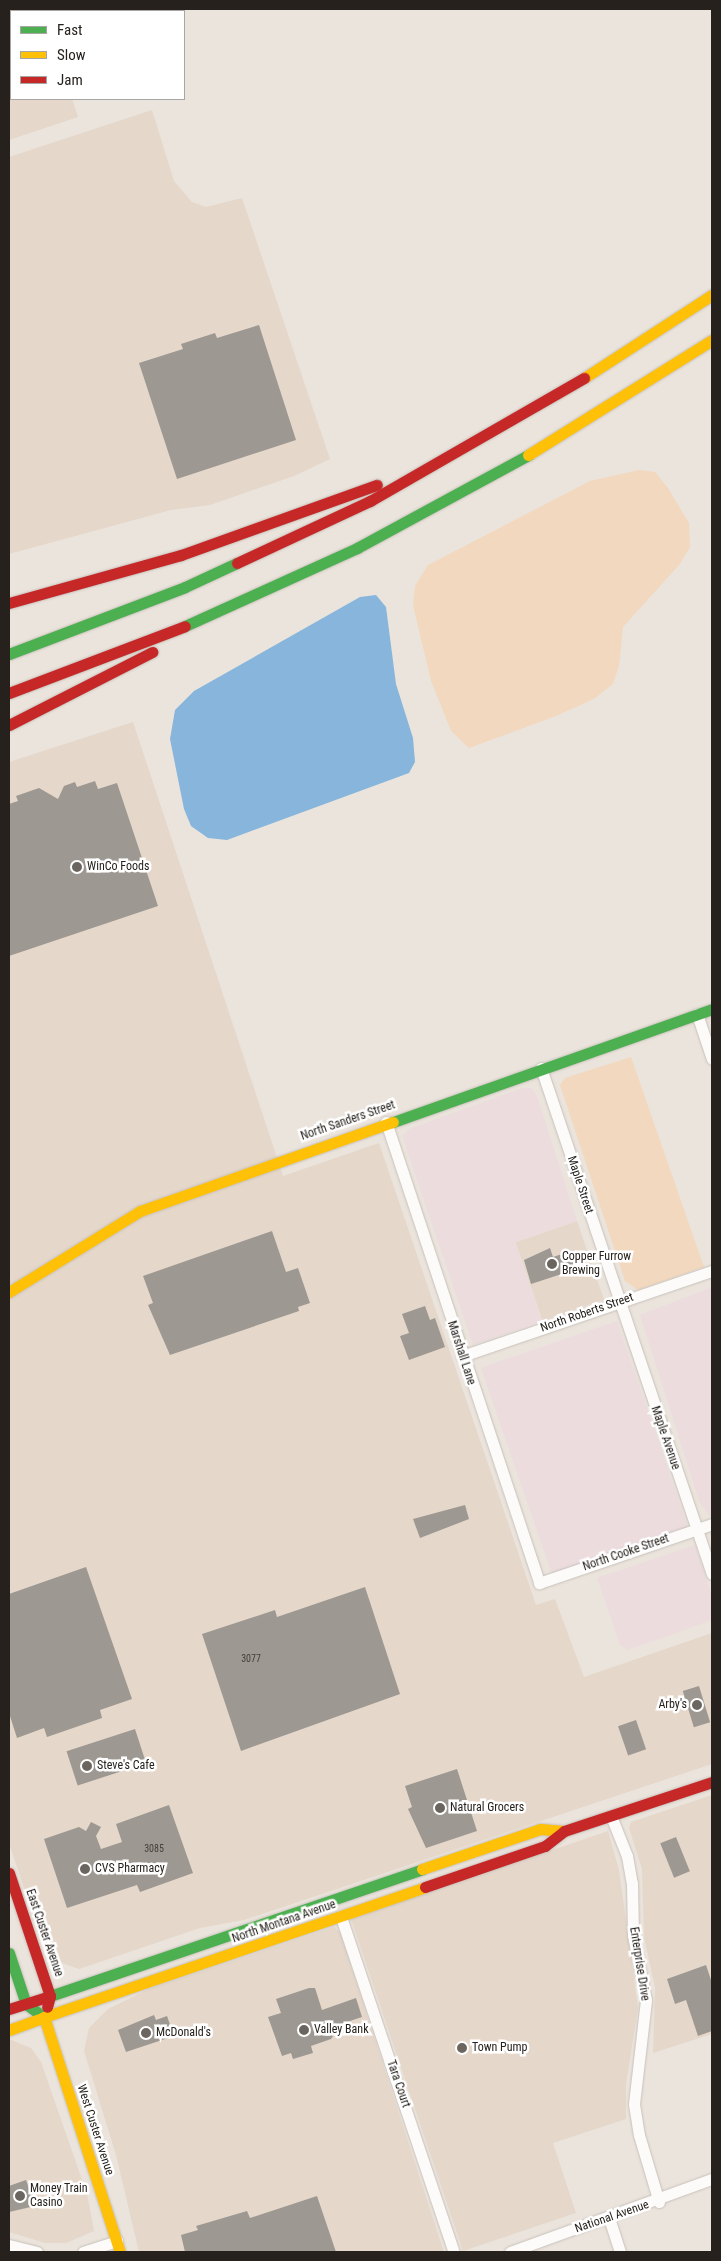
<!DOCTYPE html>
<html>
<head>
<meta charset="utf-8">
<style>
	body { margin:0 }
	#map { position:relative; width:721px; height:2261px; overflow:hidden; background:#ebe4dc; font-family:"Roboto Condensed",sans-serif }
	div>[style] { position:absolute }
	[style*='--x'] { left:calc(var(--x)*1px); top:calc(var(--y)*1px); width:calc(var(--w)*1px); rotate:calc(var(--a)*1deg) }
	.built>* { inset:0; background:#e5d7ca; transform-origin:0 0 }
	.industrial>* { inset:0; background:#ecdcde; transform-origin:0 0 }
	.green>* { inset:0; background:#f2d8be }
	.water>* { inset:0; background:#87b5db }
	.building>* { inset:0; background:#9d9892; transform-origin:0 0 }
	.roads { filter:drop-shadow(0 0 1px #c7c1bb) drop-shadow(0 0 1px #c7c1bb) }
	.street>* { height:11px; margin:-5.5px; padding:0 5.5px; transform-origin:5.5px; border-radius:5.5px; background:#fcfbfa }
	.fast>* { height:11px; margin:-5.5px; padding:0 5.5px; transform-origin:5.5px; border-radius:5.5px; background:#4caf50 }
	.slow>* { height:11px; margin:-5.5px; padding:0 5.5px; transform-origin:5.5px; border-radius:5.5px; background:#ffc107 }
	.jam>* { height:11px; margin:-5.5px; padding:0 5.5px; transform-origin:5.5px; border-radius:5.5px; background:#c62828 }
	.dots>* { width:14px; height:14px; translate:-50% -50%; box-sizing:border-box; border:2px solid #fff; border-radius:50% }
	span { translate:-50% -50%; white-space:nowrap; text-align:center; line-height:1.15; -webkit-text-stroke:5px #fff; paint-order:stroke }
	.number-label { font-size:10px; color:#443f3a }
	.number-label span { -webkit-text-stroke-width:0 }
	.poi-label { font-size:12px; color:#26211c }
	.left { translate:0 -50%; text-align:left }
	.right { translate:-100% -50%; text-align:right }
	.street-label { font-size:12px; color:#26211c }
	.frame { position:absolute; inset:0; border:10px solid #26211c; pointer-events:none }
	.legend { position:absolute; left:10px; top:10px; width:175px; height:90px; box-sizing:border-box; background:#fff; border:1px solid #a8a6a4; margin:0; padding:6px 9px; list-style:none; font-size:15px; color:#26211c }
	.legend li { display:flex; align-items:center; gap:10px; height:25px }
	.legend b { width:25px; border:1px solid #a8a6a4 }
</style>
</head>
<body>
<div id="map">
	<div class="built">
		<i style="clip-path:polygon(9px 9px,78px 9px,11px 11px,11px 99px,72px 99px,78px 117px,9px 140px)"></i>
		<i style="clip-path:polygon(152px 110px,174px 181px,192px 202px,206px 207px,242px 198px,330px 459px,294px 476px,210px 505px,171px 510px,9px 554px,9px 157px)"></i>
		<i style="clip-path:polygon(133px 722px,283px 1176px,379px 1143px,536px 1605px,555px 1599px,584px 1677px,712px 1633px,712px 1764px,244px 1920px,200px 1928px,79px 1969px,62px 1963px,47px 1947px,37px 1928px,9px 1843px,9px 762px)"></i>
		<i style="left:577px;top:1221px;width:83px;height:65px;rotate:71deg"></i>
		<i style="clip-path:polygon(712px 1795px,712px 2034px,653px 2053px,655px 1988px,644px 1937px,642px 1869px,629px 1828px,631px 1822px)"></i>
		<i style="clip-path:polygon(608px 1831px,619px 1870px,638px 2008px,626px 2085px,626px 2119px,553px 2143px,576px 2213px,463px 2251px,351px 1919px)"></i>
		<i style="clip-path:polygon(334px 1927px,340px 1932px,444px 2252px,139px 2252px,116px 2155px,84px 2051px,89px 2028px,108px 2009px,149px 1989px)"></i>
		<i style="clip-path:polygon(9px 2039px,31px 2048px,41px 2062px,87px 2194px,94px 2231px,66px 2243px,45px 2243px,9px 2232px)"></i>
	</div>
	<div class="industrial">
		<i style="clip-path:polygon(522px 1088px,531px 1088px,537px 1096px,577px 1221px,515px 1242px,542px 1321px,473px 1345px,402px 1136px,409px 1129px)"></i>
		<i style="clip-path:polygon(712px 1287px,712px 1517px,710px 1517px,699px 1501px,640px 1315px)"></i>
		<i style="left:617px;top:1321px;width:219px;height:144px;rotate:71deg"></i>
		<i style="clip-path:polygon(695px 1545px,712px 1596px,712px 1620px,628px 1650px,620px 1645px,597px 1578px)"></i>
	</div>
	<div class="green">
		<i style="clip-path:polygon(639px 470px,655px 472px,668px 488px,689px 523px,690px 547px,680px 564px,623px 627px,619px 666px,613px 684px,594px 699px,556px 716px,469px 748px,451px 731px,431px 681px,413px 605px,415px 586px,428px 565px,590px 481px)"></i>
		<i style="clip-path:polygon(631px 1057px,704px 1267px,638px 1290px,625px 1281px,560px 1085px,565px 1078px)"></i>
	</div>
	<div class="water">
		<i style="clip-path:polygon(376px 595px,386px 607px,396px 684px,413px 738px,415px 762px,409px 773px,227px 840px,208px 838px,191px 826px,184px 809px,170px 739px,175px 710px,194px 691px,360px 597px)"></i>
	</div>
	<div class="building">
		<i style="clip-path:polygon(259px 325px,296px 440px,177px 479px,139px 363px,183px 349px,181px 344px,215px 333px,217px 338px)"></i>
		<i style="clip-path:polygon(95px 781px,98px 789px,117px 783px,158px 906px,9px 956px,9px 804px,18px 801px,16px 796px,39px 788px,58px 799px,64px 786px,75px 782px,77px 787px)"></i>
		<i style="clip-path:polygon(272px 1231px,286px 1272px,298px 1268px,310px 1303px,298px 1307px,299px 1311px,170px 1355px,148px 1305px,153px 1303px,143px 1276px)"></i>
		<i style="clip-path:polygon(550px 1248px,553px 1257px,574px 1250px,580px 1268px,531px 1284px,524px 1260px)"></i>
		<i style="clip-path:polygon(425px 1306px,430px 1320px,435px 1318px,445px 1347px,409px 1360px,400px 1336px,409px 1333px,402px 1314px)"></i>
		<i style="clip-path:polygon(465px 1505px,469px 1519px,420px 1538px,413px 1519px)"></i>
		<i style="clip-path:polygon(86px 1567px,132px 1699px,100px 1710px,102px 1718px,47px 1737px,44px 1728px,17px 1738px,9px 1713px,9px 1594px)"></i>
		<i style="clip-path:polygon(365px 1587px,400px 1694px,241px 1751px,202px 1634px,275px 1610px,277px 1617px)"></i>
		<i style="left:699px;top:1686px;width:38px;height:17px;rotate:73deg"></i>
		<i style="left:636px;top:1720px;width:31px;height:19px;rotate:71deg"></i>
		<i style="left:135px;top:1729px;width:36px;height:72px;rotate:72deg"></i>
		<i style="clip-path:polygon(457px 1769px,477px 1831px,426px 1848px,408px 1809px,412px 1807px,405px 1786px)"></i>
		<i style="clip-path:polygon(169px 1805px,193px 1873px,140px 1892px,137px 1885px,67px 1908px,44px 1839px,79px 1827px,86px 1831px,91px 1822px,101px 1827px,96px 1836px,101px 1849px,122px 1842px,116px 1824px)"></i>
		<i style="left:676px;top:1837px;width:37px;height:17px;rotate:68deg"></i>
		<i style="clip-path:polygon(706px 1965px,712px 1983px,712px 2031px,698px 2036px,686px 2000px,675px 2004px,667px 1979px)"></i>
		<i style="clip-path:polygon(309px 1988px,315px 1988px,322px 2010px,356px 1998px,362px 2017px,341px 2024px,331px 2039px,311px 2046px,313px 2053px,293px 2059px,291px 2053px,282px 2056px,268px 2017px,281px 2013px,276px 1999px)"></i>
		<i style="clip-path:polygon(154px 2015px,156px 2020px,167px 2016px,174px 2036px,126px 2052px,118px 2030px)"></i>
		<i style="clip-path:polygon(26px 2180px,35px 2206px,9px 2212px,9px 2186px)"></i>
		<i style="clip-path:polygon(317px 2196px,336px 2252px,185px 2252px,181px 2235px,198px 2230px,196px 2226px,247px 2211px,250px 2218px)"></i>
	</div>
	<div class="roads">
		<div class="street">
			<i style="--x:697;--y:1014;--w:47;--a:71.6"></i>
			<i style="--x:541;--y:1068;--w:534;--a:71.33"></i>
			<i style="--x:386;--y:1122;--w:486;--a:71.6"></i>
			<i style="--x:539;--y:1583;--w:183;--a:-18.8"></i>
			<i style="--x:462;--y:1356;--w:264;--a:-18.8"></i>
			<i style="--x:611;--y:1816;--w:43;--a:68.2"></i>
			<i style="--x:627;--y:1856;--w:27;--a:80"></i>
			<i style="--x:632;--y:1883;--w:52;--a:88.9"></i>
			<i style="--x:633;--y:1935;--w:66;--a:78.7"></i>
			<i style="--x:646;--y:2000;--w:105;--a:96.6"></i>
			<i style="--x:634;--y:2104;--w:31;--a:81"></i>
			<i style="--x:639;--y:2135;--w:70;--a:73.4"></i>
			<i style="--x:341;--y:1917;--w:354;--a:71.4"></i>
			<i style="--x:609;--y:2218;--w:36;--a:72"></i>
			<i style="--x:9;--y:2245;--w:29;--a:14"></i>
			<i style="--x:83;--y:2252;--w:36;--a:-18"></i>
			<i style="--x:510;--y:2252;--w:215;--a:-19.9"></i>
		</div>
		<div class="fast">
			<i style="--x:185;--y:626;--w:189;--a:-24.4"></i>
			<i style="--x:357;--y:548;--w:195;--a:-28.5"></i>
			<i style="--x:9;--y:654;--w:188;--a:-20.8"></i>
			<i style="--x:185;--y:587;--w:57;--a:-24.8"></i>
			<i style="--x:393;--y:1122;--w:338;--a:-19.5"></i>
			<i style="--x:9;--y:1953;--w:54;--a:71.6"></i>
			<i style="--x:26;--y:2004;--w:22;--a:36"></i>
			<i style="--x:50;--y:1996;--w:393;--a:-18.8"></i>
		</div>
		<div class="slow">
			<i style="--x:584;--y:378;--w:153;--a:-33"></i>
			<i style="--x:528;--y:455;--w:217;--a:-32"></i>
			<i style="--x:9;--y:1292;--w:154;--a:-31.7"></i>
			<i style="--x:140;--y:1211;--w:268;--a:-19.4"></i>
			<i style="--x:422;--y:1869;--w:125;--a:-18.7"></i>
			<i style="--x:540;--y:1829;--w:24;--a:5"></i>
			<i style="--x:44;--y:2017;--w:403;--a:-18.8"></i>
			<i style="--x:9;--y:2030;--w:37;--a:-20"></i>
			<i style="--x:44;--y:2017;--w:247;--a:72.1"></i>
		</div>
		<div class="jam">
			<i style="--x:237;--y:563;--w:147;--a:-25"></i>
			<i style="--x:370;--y:501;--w:247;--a:-29.9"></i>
			<i style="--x:9;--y:603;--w:179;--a:-15.6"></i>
			<i style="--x:181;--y:555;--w:208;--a:-19.7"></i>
			<i style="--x:9;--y:693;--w:188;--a:-20.8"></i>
			<i style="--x:9;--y:725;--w:161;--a:-27"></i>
			<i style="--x:9;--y:1873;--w:130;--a:71.6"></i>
			<i style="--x:50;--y:1996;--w:11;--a:105"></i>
			<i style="--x:425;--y:1887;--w:127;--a:-18.9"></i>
			<i style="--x:545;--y:1846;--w:24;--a:-38"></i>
			<i style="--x:564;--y:1831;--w:156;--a:-18.3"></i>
			<i style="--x:9;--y:2009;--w:43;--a:-17.6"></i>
		</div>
	</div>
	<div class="dots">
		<i style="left:77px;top:867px;background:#6b655f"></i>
		<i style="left:552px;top:1264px;background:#6b655f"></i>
		<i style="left:697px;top:1705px;background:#6b655f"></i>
		<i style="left:87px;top:1766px;background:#6b655f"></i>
		<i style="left:440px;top:1808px;background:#6b655f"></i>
		<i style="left:85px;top:1869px;background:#6b655f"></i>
		<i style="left:304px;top:2030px;background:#6b655f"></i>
		<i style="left:146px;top:2033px;background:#6b655f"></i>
		<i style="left:462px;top:2048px;background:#6b655f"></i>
		<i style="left:20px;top:2196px;background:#6b655f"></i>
	</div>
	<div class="number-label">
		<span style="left:251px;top:1659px">3077</span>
		<span style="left:154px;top:1849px">3085</span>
	</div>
	<div class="poi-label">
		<span class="left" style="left:87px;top:867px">WinCo Foods</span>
		<span class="left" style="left:562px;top:1264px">Copper Furrow<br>Brewing</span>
		<span class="right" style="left:687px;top:1705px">Arby's</span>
		<span class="left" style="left:97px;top:1766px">Steve's Cafe</span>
		<span class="left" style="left:450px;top:1808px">Natural Grocers</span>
		<span class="left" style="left:95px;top:1869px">CVS Pharmacy</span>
		<span class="left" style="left:314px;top:2030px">Valley Bank</span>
		<span class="left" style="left:156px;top:2033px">McDonald's</span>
		<span class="left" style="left:472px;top:2048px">Town Pump</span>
		<span class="left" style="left:30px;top:2196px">Money Train<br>Casino</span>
	</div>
	<div class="street-label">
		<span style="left:348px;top:1121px;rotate:-19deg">North Sanders Street</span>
		<span style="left:580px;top:1185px;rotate:72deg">Maple Street</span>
		<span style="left:587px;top:1313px;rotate:-19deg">North Roberts Street</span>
		<span style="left:461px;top:1353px;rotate:72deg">Marshall Lane</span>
		<span style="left:665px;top:1438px;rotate:71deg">Maple Avenue</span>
		<span style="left:626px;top:1553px;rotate:-19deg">North Cooke Street</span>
		<span style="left:284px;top:1922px;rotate:-19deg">North Montana Avenue</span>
		<span style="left:44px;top:1933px;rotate:71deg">East Custer Avenue</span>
		<span style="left:639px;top:1964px;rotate:81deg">Enterprise Drive</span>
		<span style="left:398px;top:2084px;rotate:71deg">Tara Court</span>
		<span style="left:95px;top:2130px;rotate:72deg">West Custer Avenue</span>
		<span style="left:612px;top:2217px;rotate:-19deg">National Avenue</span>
	</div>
	<div class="frame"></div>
	<ul class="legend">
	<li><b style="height:6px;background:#4caf50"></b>Fast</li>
	<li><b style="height:6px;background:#ffc107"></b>Slow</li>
	<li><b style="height:6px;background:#c62828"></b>Jam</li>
	</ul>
</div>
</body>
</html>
